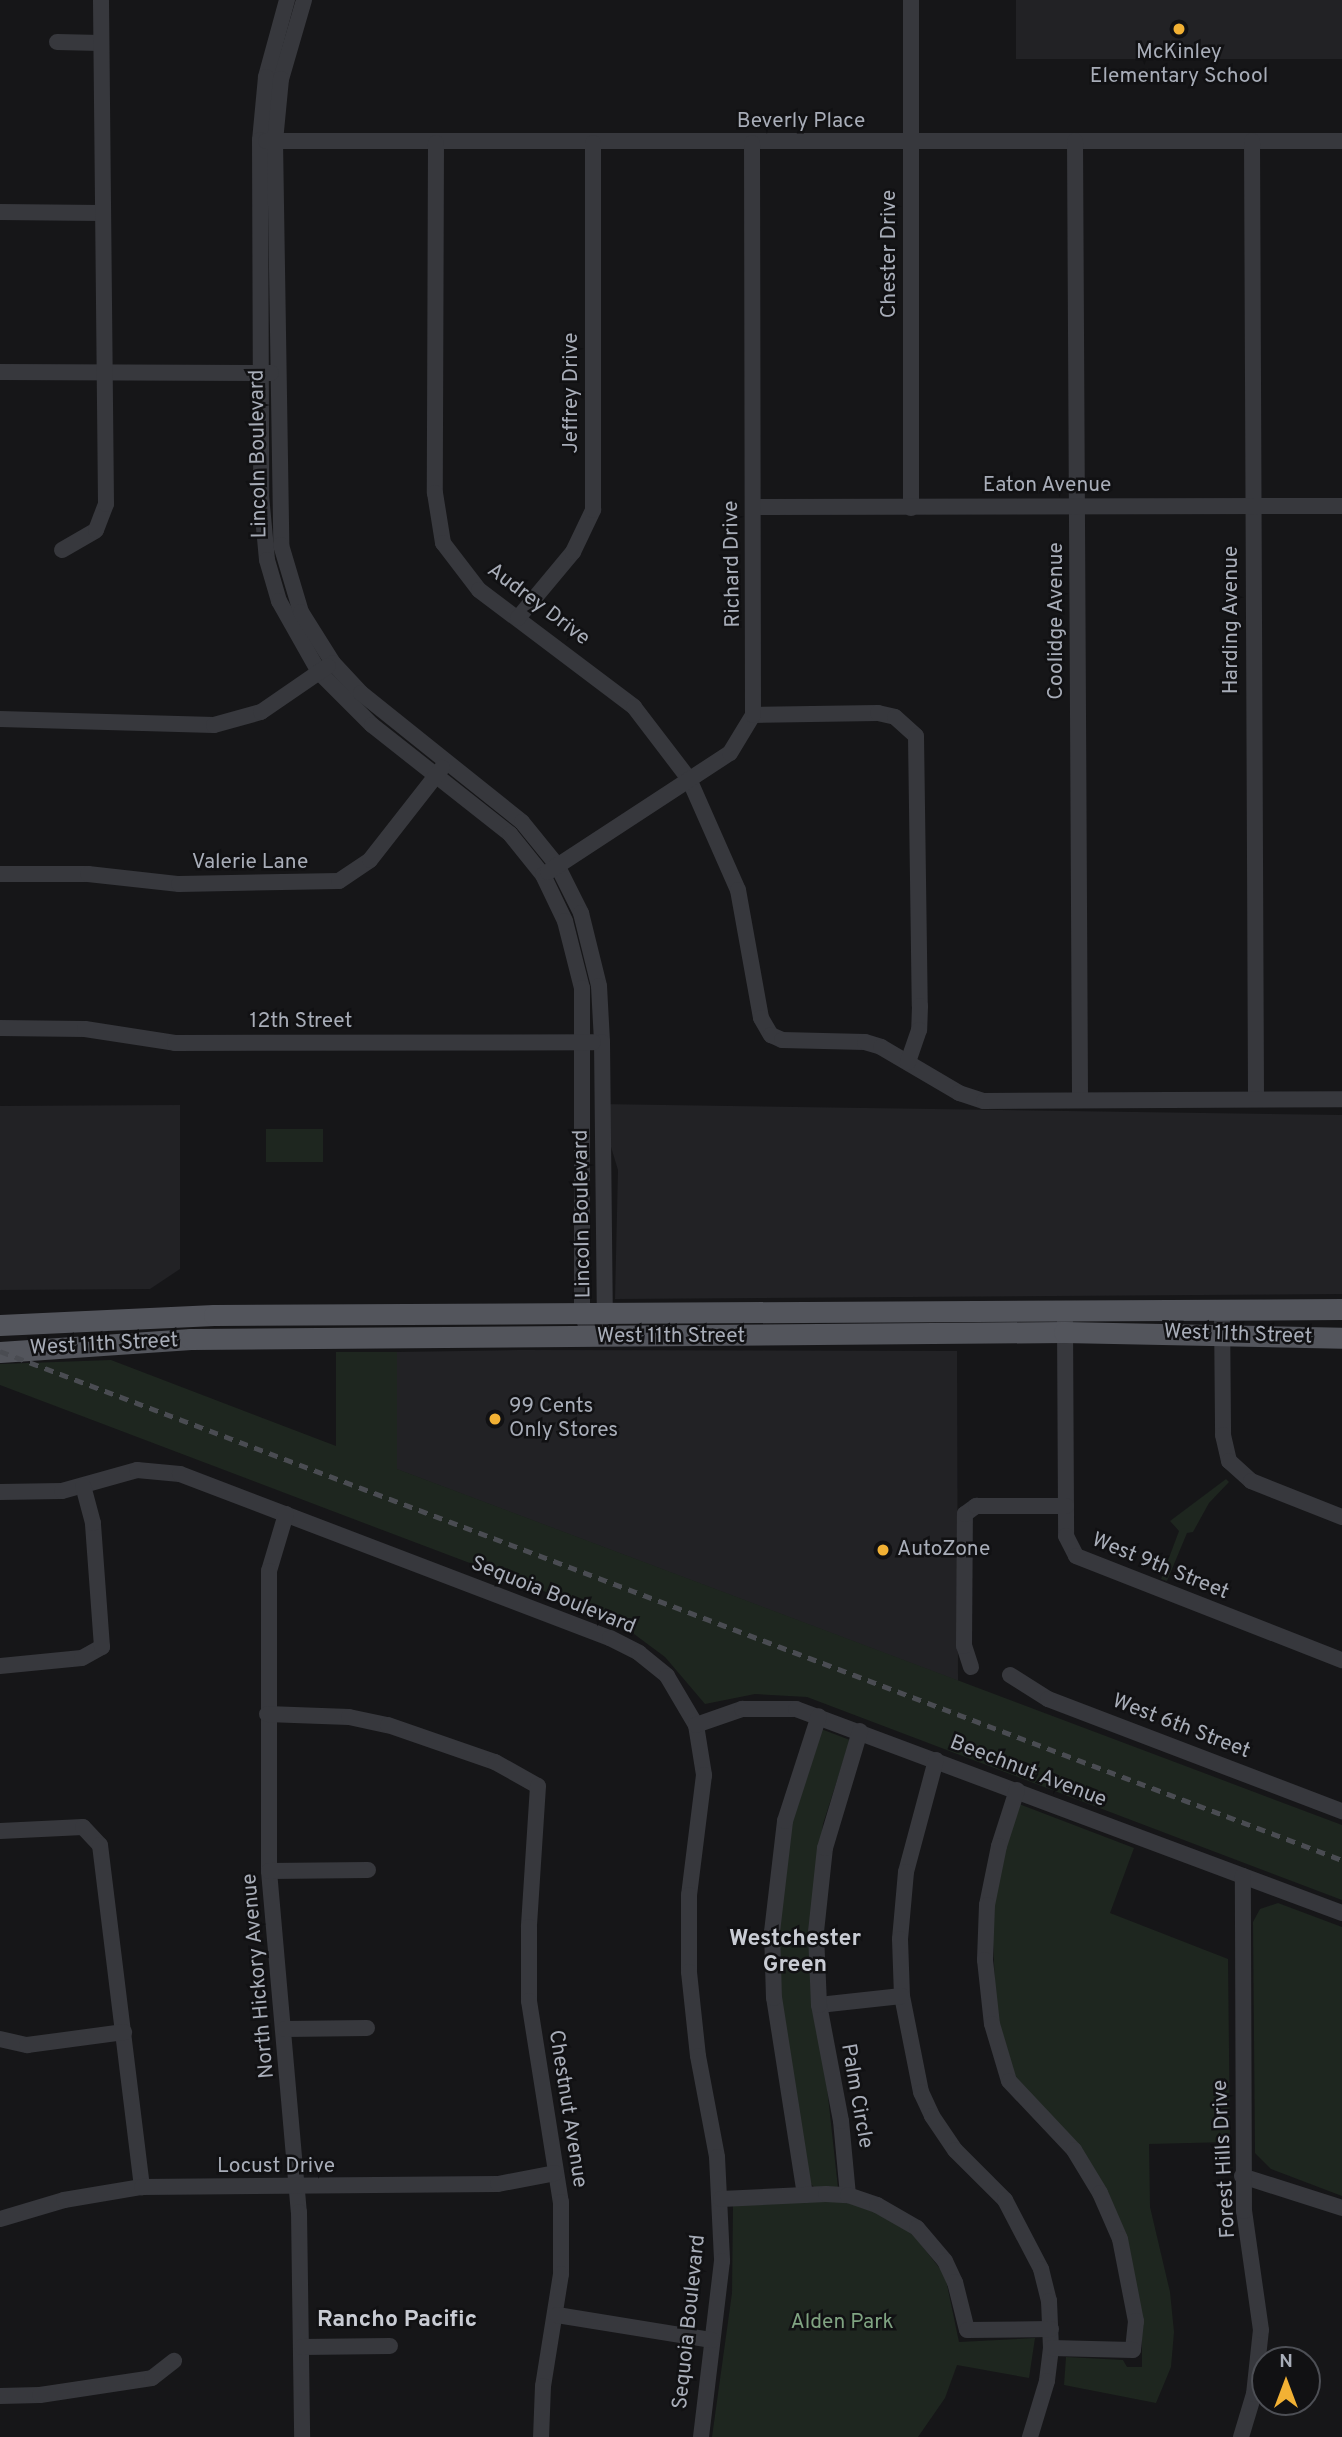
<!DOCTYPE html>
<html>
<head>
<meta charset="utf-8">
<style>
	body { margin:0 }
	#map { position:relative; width:1342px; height:2437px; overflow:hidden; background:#161618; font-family:Overpass,sans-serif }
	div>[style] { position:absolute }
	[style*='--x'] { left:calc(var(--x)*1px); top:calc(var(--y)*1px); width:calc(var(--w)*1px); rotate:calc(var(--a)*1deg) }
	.built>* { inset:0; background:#222225; transform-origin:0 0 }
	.green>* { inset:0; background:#1e261f; transform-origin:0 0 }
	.minor>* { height:16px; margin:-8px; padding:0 8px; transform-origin:8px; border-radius:8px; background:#37383d }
	.major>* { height:21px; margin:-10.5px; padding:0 10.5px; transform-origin:10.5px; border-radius:10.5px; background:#53555c }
	.rail>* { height:4.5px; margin-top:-2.25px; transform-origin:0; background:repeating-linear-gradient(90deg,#4a4c52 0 9px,transparent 0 16px) }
	.dots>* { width:19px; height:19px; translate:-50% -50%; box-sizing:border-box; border:4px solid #111113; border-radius:50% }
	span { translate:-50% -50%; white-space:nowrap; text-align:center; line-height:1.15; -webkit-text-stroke:5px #111113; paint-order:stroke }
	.poi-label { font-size:21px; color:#a8adb8 }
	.left { translate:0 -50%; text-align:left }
	.street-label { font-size:21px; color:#a8adb8 }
	.park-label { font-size:21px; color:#7fa381 }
	.neighbourhood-label { font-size:23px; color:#c9ccd4; font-weight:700 }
	.north { position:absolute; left:1251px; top:2346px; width:70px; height:70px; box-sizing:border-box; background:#111113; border:2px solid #4d4f55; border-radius:50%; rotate:0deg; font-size:19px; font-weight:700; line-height:28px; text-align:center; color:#a8adb8 }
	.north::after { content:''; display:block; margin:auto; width:24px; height:32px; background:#f2b134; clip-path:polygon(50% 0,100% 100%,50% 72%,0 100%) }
</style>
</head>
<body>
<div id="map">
	<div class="built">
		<i style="left:1016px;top:0;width:326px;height:59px"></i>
		<i style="clip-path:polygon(598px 1104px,1342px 1115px,1342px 1294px,615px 1299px,618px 1170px)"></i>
		<i style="clip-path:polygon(180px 1105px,180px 1269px,150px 1289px,0 1290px,0 1106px)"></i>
		<i style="clip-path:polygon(518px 1350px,957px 1351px,958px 1681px,396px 1469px,397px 1352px)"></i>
	</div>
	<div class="green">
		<i style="left:266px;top:1129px;width:57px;height:33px"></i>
		<i style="clip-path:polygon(336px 1352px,397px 1352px,397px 1469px,1342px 1825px,1342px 1900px,807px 1697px,755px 1694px,705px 1704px,665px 1657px,634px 1634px,633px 1625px,0 1385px,0 1364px,111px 1360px,336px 1446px)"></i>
		<i style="clip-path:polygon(1226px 1479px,1229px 1482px,1209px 1503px,1193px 1532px,1187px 1533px,1167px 1581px,1161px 1579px,1179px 1531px,1170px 1521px)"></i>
		<i style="clip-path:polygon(821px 1729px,850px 1740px,823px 1824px,810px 1931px,838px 2188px,814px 2187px,810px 2183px,783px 2020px,778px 1932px,791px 1826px)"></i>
		<i style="clip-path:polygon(1019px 1804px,1134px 1848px,1110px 1913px,1228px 1959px,1230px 2142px,1149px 2144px,1150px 2207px,1170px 2292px,1174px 2332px,1171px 2367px,1156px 2403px,1064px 2385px,1066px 2357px,1123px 2360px,1127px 2367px,1142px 2367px,1142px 2321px,1126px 2236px,1016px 2079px,996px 2011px,992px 1915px,1004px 1847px)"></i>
		<i style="clip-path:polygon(1278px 1903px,1342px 1927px,1342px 2196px,1271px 2169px,1255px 2153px,1253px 1922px,1260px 1909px)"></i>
		<i style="clip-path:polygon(813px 2201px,845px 2202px,874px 2210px,911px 2232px,945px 2275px,959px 2342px,1035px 2338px,1029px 2378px,957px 2365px,945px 2398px,918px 2437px,712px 2437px,732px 2293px,733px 2205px)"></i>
	</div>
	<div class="minor">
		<i style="--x:287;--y:0;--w:80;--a:105.3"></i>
		<i style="--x:266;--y:77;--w:63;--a:95.4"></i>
		<i style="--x:260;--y:140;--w:355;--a:89.8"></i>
		<i style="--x:261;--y:495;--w:65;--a:84.7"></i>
		<i style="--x:267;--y:560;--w:43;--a:73.7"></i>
		<i style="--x:279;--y:601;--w:81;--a:60.6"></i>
		<i style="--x:319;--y:672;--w:75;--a:45"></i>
		<i style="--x:372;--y:725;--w:176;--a:38.3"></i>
		<i style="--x:510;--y:834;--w:53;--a:51.2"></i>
		<i style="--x:543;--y:875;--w:51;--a:64.4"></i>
		<i style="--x:565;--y:921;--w:69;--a:75.8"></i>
		<i style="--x:582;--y:988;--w:325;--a:90"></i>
		<i style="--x:582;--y:1313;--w:25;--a:72"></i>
		<i style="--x:304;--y:0;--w:82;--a:106.2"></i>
		<i style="--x:281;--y:79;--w:62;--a:95.5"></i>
		<i style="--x:275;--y:141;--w:404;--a:89.1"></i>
		<i style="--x:281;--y:545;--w:70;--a:73.4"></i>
		<i style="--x:301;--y:612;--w:60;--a:57.9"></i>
		<i style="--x:333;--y:663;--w:41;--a:47"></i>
		<i style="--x:361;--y:693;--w:206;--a:38.7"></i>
		<i style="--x:522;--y:822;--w:55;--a:50.9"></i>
		<i style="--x:557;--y:865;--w:54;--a:63.4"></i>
		<i style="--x:581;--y:913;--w:75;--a:76.1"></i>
		<i style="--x:599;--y:986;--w:56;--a:86.9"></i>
		<i style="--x:602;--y:1042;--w:272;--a:89.4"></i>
		<i style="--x:605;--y:1314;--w:8;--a:120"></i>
		<i style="--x:911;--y:0;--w:508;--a:90"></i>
		<i style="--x:57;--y:42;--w:44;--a:1.3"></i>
		<i style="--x:266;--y:141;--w:1076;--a:0"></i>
		<i style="--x:1075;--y:141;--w:959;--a:89.7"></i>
		<i style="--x:1252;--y:141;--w:957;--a:89.76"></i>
		<i style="--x:436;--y:143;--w:350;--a:90.2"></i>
		<i style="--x:435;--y:493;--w:51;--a:80.9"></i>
		<i style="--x:443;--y:543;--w:59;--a:52.5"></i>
		<i style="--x:479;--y:590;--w:194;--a:37"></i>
		<i style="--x:634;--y:707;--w:91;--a:52.6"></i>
		<i style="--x:689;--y:779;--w:121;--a:66.2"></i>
		<i style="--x:738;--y:890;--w:130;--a:79.8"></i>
		<i style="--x:761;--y:1018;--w:20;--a:60"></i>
		<i style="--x:771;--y:1035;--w:12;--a:24"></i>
		<i style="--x:782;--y:1040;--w:83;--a:1.4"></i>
		<i style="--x:865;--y:1042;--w:17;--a:17"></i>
		<i style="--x:881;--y:1047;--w:91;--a:30.5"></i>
		<i style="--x:959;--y:1093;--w:26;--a:18"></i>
		<i style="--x:984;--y:1101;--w:358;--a:-0.3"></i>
		<i style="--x:0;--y:212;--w:102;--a:0.6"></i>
		<i style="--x:0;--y:372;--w:271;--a:0.2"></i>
		<i style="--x:753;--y:507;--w:589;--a:-0.1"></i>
		<i style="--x:62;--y:550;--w:39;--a:-30"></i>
		<i style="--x:96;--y:530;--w:28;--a:-69"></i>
		<i style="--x:106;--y:504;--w:504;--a:-90.57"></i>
		<i style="--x:518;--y:618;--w:86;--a:-50.2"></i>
		<i style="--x:573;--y:552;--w:47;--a:-64.5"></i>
		<i style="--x:593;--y:510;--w:367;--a:-90"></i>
		<i style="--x:753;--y:715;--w:125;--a:-0.9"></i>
		<i style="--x:878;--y:713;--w:17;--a:13"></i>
		<i style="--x:895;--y:717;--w:28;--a:42"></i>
		<i style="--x:916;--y:736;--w:270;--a:89.2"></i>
		<i style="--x:920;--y:1006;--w:24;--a:92"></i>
		<i style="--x:919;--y:1030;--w:34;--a:109"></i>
		<i style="--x:0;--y:719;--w:214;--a:1.6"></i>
		<i style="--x:214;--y:725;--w:49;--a:-15.5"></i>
		<i style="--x:261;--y:712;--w:81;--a:-34.5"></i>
		<i style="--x:548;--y:872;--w:217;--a:-33.2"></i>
		<i style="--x:730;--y:753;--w:44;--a:-58.8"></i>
		<i style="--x:753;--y:715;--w:572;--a:-90.1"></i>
		<i style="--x:0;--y:874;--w:88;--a:0"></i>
		<i style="--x:88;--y:874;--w:92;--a:6.3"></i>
		<i style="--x:179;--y:884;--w:160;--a:-1.1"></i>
		<i style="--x:339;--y:881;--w:37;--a:-34"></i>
		<i style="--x:370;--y:860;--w:117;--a:-52"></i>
		<i style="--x:0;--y:1028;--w:85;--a:0.7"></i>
		<i style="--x:85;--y:1029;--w:91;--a:8.8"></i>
		<i style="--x:175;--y:1043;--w:418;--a:-0.1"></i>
		<i style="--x:1222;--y:1311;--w:124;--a:89.5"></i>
		<i style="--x:1223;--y:1435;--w:27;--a:77"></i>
		<i style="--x:1229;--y:1461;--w:30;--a:42"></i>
		<i style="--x:1251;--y:1481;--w:98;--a:21.6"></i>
		<i style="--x:1065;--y:1322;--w:214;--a:89.7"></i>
		<i style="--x:1066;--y:1536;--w:22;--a:63"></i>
		<i style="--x:1076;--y:1556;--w:286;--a:21.4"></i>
		<i style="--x:0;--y:1492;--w:62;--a:-0.9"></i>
		<i style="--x:62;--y:1491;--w:78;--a:-15.6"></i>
		<i style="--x:137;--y:1470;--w:43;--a:5.3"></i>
		<i style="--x:180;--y:1474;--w:460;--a:20.9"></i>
		<i style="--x:610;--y:1638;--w:33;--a:27"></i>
		<i style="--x:639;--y:1653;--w:36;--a:39"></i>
		<i style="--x:667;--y:1676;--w:57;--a:59.4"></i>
		<i style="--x:696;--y:1725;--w:51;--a:80.9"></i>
		<i style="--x:704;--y:1775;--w:121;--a:97.1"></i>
		<i style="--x:689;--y:1895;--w:77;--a:90"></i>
		<i style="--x:689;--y:1972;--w:84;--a:83.9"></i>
		<i style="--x:698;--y:2056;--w:103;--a:79.3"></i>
		<i style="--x:717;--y:2157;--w:104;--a:87.2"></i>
		<i style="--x:722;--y:2261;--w:177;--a:96.8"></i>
		<i style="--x:286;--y:1514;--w:59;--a:106.6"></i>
		<i style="--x:269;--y:1571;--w:300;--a:90"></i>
		<i style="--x:269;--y:1871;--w:342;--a:85"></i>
		<i style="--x:299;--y:2212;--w:225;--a:89.2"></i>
		<i style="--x:0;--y:1666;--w:82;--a:-5.6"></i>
		<i style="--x:82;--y:1658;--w:23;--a:-29"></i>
		<i style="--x:102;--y:1647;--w:124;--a:-94.2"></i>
		<i style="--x:93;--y:1523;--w:38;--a:-105"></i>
		<i style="--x:971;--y:1667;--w:22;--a:-108"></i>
		<i style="--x:964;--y:1646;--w:132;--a:-89.6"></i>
		<i style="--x:965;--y:1514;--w:14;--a:-36"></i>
		<i style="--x:976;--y:1506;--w:90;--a:0"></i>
		<i style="--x:1010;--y:1675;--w:45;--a:32.3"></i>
		<i style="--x:1048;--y:1699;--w:315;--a:20.9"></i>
		<i style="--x:267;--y:1714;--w:82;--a:2.1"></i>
		<i style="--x:349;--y:1717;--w:40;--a:12"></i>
		<i style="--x:388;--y:1725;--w:113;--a:19.1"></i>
		<i style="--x:495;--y:1762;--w:49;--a:29.2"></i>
		<i style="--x:538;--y:1786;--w:141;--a:93.7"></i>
		<i style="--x:529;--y:1927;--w:74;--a:90"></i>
		<i style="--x:529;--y:2001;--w:204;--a:81"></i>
		<i style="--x:561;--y:2202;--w:72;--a:90"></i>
		<i style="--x:561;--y:2274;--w:113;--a:99.1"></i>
		<i style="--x:543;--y:2386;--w:51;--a:92.2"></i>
		<i style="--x:696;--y:1725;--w:49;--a:-19.2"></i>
		<i style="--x:742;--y:1709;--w:54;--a:0"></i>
		<i style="--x:796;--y:1709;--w:583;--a:20.49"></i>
		<i style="--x:936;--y:1760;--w:116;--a:105"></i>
		<i style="--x:906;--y:1872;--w:67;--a:95.1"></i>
		<i style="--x:900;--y:1939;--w:57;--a:88"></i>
		<i style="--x:902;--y:1996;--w:98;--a:78.8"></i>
		<i style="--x:921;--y:2092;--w:26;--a:65"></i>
		<i style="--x:932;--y:2116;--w:41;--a:55.9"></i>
		<i style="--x:955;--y:2150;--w:71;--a:45"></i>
		<i style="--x:1005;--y:2200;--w:78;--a:62.4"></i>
		<i style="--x:1041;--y:2269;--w:33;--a:76"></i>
		<i style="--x:1049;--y:2301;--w:47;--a:87.6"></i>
		<i style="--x:1051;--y:2348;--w:33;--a:97"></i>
		<i style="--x:1047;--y:2381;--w:59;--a:106.9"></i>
		<i style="--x:1017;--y:1790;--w:59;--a:107.8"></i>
		<i style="--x:999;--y:1846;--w:60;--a:101.5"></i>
		<i style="--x:987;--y:1905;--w:55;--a:92.1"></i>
		<i style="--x:985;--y:1960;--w:64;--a:83.8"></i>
		<i style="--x:992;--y:2024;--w:59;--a:73.4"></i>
		<i style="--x:1009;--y:2081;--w:95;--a:46.7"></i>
		<i style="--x:1074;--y:2150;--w:50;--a:58.8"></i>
		<i style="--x:1100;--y:2193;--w:50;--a:66.5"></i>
		<i style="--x:1120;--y:2239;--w:84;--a:79"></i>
		<i style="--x:1136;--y:2321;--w:29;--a:96"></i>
		<i style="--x:1133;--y:2350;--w:82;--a:-178.6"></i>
		<i style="--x:0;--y:1831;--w:83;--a:-2.8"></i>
		<i style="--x:83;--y:1827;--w:25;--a:47"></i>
		<i style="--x:100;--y:1845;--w:345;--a:83"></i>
		<i style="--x:269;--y:1871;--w:99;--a:-0.6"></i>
		<i style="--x:819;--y:2005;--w:83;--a:-6.2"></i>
		<i style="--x:285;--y:2029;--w:82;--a:-0.7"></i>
		<i style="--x:0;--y:2039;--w:28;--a:13"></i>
		<i style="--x:27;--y:2045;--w:98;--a:-7.6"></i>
		<i style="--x:1242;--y:2176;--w:105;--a:17.7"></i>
		<i style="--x:805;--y:2195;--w:199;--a:-98.9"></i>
		<i style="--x:774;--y:1998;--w:66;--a:-91.7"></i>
		<i style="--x:772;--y:1932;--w:112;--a:-83.3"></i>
		<i style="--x:785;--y:1821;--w:110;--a:-72.1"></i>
		<i style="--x:848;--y:2195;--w:74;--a:-95.4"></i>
		<i style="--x:841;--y:2121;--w:118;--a:-100.7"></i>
		<i style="--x:819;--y:2005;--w:73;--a:-92.4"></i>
		<i style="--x:816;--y:1932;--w:84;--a:-83.9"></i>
		<i style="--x:825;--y:1848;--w:122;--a:-73.3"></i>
		<i style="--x:721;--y:2199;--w:105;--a:-2.7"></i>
		<i style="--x:826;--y:2194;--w:22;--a:3"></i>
		<i style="--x:848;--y:2195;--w:31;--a:19"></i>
		<i style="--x:877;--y:2205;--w:46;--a:29.9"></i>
		<i style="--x:917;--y:2228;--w:43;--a:49.7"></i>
		<i style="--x:945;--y:2261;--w:23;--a:65"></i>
		<i style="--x:955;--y:2282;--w:49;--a:76"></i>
		<i style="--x:967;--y:2330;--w:84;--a:-0.7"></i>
		<i style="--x:0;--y:2219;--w:67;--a:-16.5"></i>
		<i style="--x:64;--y:2200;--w:79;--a:-9.5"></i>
		<i style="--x:142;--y:2187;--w:356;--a:-0.5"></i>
		<i style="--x:498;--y:2184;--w:58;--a:-10.9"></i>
		<i style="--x:557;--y:2315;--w:157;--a:9.2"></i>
		<i style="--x:302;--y:2347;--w:88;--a:-0.7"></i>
		<i style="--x:0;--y:2396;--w:40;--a:-1.4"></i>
		<i style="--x:40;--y:2395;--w:113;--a:-8.6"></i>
		<i style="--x:152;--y:2378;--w:28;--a:-38"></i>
		<i style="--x:1241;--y:2437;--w:45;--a:-73.2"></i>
		<i style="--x:1254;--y:2394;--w:64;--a:-83.8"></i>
		<i style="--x:1261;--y:2330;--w:120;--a:-98.1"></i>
		<i style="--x:1244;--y:2211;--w:335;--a:-90.2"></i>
	</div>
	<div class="major">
		<i style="--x:0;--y:1325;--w:214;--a:-2.7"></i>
		<i style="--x:214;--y:1315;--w:1128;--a:-0.3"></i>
		<i style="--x:0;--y:1352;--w:191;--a:-3.9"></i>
		<i style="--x:191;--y:1339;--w:873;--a:-0.46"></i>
		<i style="--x:1064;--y:1332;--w:278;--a:1.2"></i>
	</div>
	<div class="rail">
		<i style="--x:0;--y:1351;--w:1435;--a:20.77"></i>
	</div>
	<div class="dots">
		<i style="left:1179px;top:29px;background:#f2b134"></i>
		<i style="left:495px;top:1419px;background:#f2b134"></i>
		<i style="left:883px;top:1550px;background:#f2b134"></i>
	</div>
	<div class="poi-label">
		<span style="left:1179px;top:65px">McKinley<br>Elementary School</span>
		<span class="left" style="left:509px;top:1419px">99 Cents<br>Only Stores</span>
		<span class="left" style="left:897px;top:1550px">AutoZone</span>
	</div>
	<div class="street-label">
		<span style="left:801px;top:122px">Beverly Place</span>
		<span style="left:890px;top:254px;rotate:-90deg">Chester Drive</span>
		<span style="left:572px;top:393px;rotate:-90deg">Jeffrey Drive</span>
		<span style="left:259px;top:454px;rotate:-91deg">Lincoln Boulevard</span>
		<span style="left:1047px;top:486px">Eaton Avenue</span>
		<span style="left:733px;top:564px;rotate:-91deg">Richard Drive</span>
		<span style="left:538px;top:605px;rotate:37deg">Audrey Drive</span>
		<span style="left:1232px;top:620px;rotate:-90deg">Harding Avenue</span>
		<span style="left:1057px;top:621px;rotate:-90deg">Coolidge Avenue</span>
		<span style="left:250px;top:863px">Valerie Lane</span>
		<span style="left:301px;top:1022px">12th Street</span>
		<span style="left:583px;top:1214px;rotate:-91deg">Lincoln Boulevard</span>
		<span style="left:1238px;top:1335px;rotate:2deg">West 11th Street</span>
		<span style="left:671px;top:1337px">West 11th Street</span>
		<span style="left:104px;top:1345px;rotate:-3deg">West 11th Street</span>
		<span style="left:1160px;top:1567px;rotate:22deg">West 9th Street</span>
		<span style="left:553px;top:1596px;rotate:22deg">Sequoia Boulevard</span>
		<span style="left:1181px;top:1727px;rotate:21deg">West 6th Street</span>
		<span style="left:1028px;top:1772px;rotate:21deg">Beechnut Avenue</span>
		<span style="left:259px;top:1976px;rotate:-95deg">North Hickory Avenue</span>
		<span style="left:856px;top:2096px;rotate:80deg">Palm Circle</span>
		<span style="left:567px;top:2109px;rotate:81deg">Chestnut Avenue</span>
		<span style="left:1225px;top:2159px;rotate:-93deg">Forest Hills Drive</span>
		<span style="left:276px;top:2167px">Locust Drive</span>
		<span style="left:690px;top:2322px;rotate:-84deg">Sequoia Boulevard</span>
	</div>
	<div class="park-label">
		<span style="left:842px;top:2323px">Alden Park</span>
	</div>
	<div class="neighbourhood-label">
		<span style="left:795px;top:1953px">Westchester<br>Green</span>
		<span style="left:397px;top:2321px">Rancho Pacific</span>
	</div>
	<div class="north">N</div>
</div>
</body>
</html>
